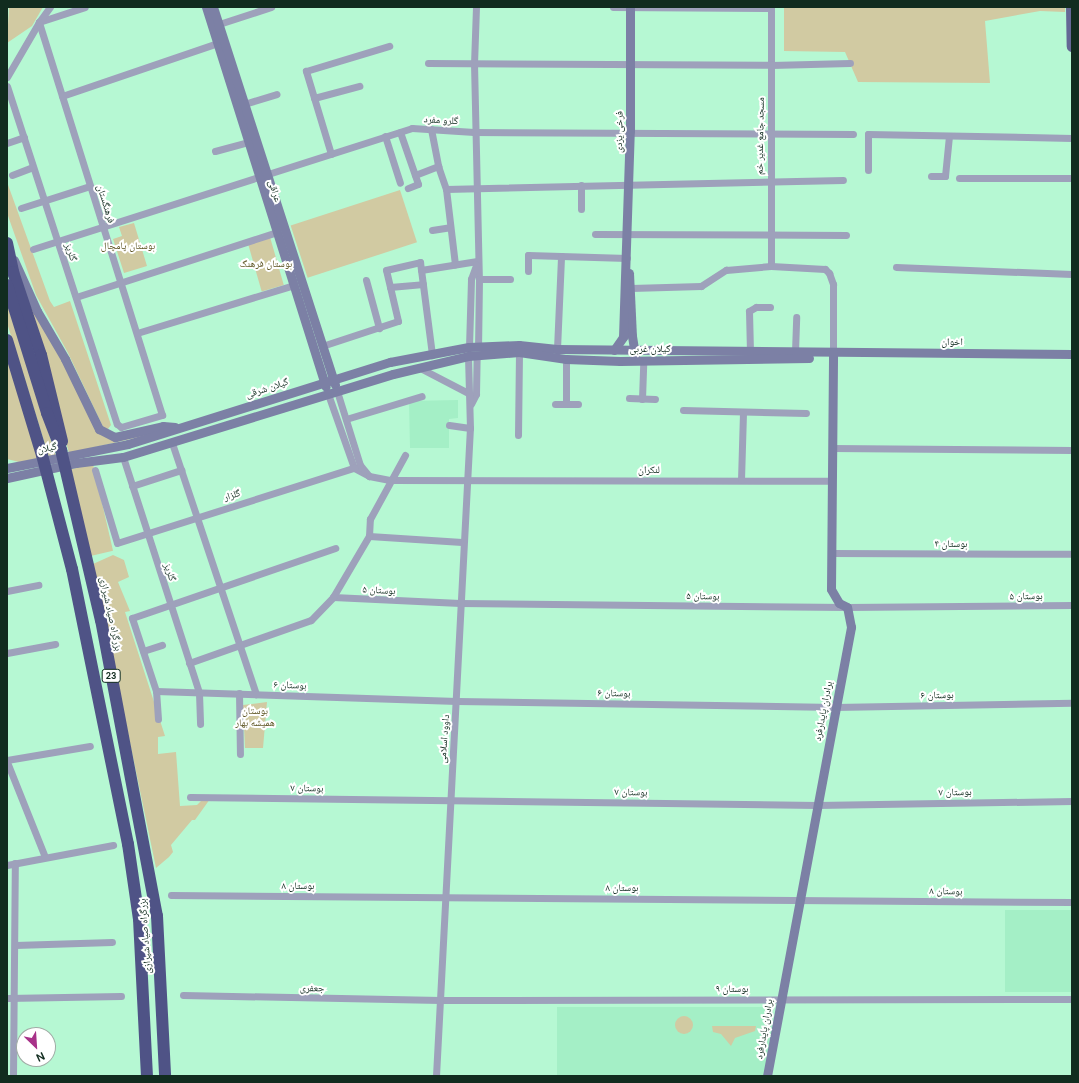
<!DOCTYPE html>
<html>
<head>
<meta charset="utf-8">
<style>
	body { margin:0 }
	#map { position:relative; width:1079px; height:1083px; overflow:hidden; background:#b6f8d3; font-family:"DM Sans","Noto Naskh Arabic",sans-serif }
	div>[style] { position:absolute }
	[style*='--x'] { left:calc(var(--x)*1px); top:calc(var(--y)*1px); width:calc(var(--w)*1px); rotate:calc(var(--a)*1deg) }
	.built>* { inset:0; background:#a4efc6; transform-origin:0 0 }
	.green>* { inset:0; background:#d1caa2; transform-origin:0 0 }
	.round { border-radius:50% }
	.street>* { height:7px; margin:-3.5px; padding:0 3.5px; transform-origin:3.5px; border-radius:3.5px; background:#9ea1bb }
	.secondary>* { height:9px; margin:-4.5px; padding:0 4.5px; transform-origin:4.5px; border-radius:4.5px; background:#7c80a5 }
	.primary>* { height:11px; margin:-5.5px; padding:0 5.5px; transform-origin:5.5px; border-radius:5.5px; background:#646895 }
	.highway>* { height:12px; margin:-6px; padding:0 6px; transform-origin:6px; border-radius:6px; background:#4f5386 }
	span { translate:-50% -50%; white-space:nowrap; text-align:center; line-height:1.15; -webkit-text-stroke:4px #fff; paint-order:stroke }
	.shield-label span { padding:1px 3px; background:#fff; border:1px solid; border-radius:3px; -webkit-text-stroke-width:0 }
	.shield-label { font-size:9px; color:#112c1f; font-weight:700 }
	.street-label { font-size:10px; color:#112c1f }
	.park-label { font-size:10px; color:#5c5321 }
	.frame { position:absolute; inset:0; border:8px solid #112c1f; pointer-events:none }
	.north { position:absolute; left:16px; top:1027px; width:40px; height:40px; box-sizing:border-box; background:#fff; border:1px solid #a0aba5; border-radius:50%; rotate:155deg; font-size:11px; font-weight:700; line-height:16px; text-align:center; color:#112c1f }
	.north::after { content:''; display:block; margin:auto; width:14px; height:18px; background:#a83289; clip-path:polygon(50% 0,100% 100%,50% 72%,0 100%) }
</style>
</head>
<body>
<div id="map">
	<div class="built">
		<i style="clip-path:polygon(458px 400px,458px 418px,449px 419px,449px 448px,410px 448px,409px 401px)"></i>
		<i style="left:1005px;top:910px;width:67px;height:82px"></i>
		<i style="left:557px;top:1007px;width:215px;height:69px"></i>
	</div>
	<div class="green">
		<i style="clip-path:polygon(9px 7px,43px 7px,32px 26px,7px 43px)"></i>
		<i style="clip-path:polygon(784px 7px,1065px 7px,1065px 12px,1040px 11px,985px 21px,990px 83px,858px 82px,845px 52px,784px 51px)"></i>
		<i style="clip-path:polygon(7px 182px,50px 301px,54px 307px,70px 301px,111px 425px,108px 429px,104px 429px,68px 353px,36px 295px,7px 213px)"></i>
		<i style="left:400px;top:190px;width:55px;height:115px;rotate:72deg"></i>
		<i style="clip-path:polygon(134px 223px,147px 266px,124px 273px,113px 239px,122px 236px,119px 227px)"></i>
		<i style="left:270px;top:237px;width:50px;height:23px;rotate:74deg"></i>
		<i style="clip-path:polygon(24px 291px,102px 434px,153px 434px,69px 453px)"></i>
		<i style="clip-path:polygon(7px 304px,46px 425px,56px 456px,49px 457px,7px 323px)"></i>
		<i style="clip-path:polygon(7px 358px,38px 460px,19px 462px,7px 459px)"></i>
		<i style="left:93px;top:464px;width:89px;height:23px;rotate:77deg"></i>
		<i style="clip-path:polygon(113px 555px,124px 560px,129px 577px,118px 582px,130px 611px,125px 612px,165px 736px,158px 737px,158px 754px,176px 752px,180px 806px,197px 805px,201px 801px,210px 799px,195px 820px,192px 820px,171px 845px,173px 852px,169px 857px,156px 868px,93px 564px)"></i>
		<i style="clip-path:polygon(267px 702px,263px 748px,245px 748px,243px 705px)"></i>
		<i class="round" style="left:675px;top:1016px;width:18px;height:18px"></i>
		<i style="clip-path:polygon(712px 1026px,756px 1026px,755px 1031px,735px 1038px,731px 1046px,721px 1034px,713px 1032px)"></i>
	</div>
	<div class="street">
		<i style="--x:476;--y:7;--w:56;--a:92"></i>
		<i style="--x:474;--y:63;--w:216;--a:88.7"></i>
		<i style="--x:479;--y:279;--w:68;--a:90.8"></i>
		<i style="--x:613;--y:7;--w:158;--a:0.4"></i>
		<i style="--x:771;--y:7;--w:259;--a:90"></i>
		<i style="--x:39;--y:22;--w:48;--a:-18.1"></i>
		<i style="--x:219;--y:24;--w:55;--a:-18.1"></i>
		<i style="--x:428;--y:63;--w:343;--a:0.3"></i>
		<i style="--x:771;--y:65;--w:79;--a:-1.5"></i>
		<i style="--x:7;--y:77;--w:64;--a:-59.8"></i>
		<i style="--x:39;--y:22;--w:19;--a:-54"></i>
		<i style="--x:7;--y:86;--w:355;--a:72"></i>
		<i style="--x:117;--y:424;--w:5;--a:37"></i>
		<i style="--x:121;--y:427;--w:43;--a:-16.3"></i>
		<i style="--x:162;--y:415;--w:412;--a:-107.4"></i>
		<i style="--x:62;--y:96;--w:168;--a:-18.8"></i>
		<i style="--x:314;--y:98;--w:47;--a:-14.9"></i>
		<i style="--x:244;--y:104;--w:34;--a:-17"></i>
		<i style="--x:431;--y:129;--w:38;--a:79"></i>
		<i style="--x:438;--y:166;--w:24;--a:71"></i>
		<i style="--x:446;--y:189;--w:76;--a:83.2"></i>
		<i style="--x:400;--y:132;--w:55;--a:70.9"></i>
		<i style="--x:418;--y:184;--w:11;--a:158"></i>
		<i style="--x:385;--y:136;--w:49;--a:72.3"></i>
		<i style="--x:7;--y:143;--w:18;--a:-19"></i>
		<i style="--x:215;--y:151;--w:34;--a:-15"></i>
		<i style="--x:331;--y:154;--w:87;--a:-106.8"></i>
		<i style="--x:306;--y:71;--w:87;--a:-16.8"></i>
		<i style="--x:868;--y:170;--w:36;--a:-90"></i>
		<i style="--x:868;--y:134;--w:204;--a:1.1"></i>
		<i style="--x:12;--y:175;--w:22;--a:-21"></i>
		<i style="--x:415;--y:175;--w:25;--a:-21"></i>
		<i style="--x:931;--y:176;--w:14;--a:0"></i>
		<i style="--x:945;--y:176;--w:40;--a:-84.3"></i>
		<i style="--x:959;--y:178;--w:113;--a:0"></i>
		<i style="--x:581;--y:185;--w:24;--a:90"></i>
		<i style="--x:446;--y:189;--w:397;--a:-1.3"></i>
		<i style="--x:21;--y:208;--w:72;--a:-17.7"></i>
		<i style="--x:432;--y:230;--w:18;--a:-9"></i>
		<i style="--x:595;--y:234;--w:251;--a:0.2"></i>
		<i style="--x:33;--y:249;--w:398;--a:-17.7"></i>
		<i style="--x:412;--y:128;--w:62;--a:3.7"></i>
		<i style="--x:474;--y:132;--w:379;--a:0.3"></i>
		<i style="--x:896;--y:267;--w:176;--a:2.3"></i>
		<i style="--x:421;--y:270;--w:57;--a:-9.1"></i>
		<i style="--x:528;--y:271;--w:16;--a:-90"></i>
		<i style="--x:528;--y:255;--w:99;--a:1.7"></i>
		<i style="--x:479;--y:279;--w:31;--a:0"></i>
		<i style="--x:366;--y:280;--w:50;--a:74.8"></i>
		<i style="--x:390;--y:287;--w:33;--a:-5"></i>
		<i style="--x:631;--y:288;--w:70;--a:-1.6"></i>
		<i style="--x:701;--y:286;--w:30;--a:-33"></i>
		<i style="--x:726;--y:270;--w:45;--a:-5.1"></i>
		<i style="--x:771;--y:266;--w:54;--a:3.2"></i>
		<i style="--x:825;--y:269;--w:6;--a:45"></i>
		<i style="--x:829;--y:273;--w:12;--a:70"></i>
		<i style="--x:833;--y:284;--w:69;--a:90"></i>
		<i style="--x:76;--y:297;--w:211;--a:-17.9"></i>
		<i style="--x:137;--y:333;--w:164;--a:-17"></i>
		<i style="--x:322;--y:346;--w:80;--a:-18.2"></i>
		<i style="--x:398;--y:321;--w:52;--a:-103.2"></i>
		<i style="--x:386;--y:270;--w:35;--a:-13"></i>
		<i style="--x:420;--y:262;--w:94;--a:82.6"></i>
		<i style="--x:469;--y:347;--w:68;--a:-88.3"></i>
		<i style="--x:471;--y:279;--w:15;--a:-70"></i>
		<i style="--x:557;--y:349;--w:93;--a:-87.5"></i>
		<i style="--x:750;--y:352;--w:41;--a:-91.4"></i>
		<i style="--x:749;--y:311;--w:8;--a:-30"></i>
		<i style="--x:756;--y:307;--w:14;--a:0"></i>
		<i style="--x:795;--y:352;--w:35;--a:-88"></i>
		<i style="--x:420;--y:368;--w:54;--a:27.5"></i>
		<i style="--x:328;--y:394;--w:78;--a:70.6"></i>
		<i style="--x:354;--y:468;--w:17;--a:28"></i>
		<i style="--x:369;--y:476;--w:14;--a:-129"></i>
		<i style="--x:360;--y:465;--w:77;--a:-107.3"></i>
		<i style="--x:629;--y:398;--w:26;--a:2"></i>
		<i style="--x:642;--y:399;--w:38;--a:-88"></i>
		<i style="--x:471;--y:404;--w:11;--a:-63"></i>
		<i style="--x:476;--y:394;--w:39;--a:-89"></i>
		<i style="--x:555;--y:404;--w:23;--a:0"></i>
		<i style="--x:566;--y:404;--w:45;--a:-90"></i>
		<i style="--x:683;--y:410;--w:123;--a:1.4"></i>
		<i style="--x:346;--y:419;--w:79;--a:-16.8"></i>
		<i style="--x:449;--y:425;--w:21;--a:8"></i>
		<i style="--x:518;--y:435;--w:83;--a:-89.3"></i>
		<i style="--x:172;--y:443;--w:265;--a:71.5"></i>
		<i style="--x:832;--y:448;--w:240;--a:0.5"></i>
		<i style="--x:123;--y:457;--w:248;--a:72.1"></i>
		<i style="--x:199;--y:693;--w:31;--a:88"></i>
		<i style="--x:95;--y:470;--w:76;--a:73.2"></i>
		<i style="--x:117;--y:543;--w:249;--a:-17.6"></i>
		<i style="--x:369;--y:476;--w:21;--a:11"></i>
		<i style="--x:390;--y:480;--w:442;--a:0.1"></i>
		<i style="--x:741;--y:480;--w:68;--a:-88.3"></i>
		<i style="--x:132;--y:486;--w:52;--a:-18.1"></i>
		<i style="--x:369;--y:536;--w:93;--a:3.7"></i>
		<i style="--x:831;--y:553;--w:241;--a:0.2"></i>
		<i style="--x:7;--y:591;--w:32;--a:-11"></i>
		<i style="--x:333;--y:597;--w:127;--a:2.7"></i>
		<i style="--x:460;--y:603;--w:387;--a:0.6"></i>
		<i style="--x:847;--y:607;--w:225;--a:-0.5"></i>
		<i style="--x:143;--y:651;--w:20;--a:-18"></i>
		<i style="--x:7;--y:653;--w:49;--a:-10.6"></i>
		<i style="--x:189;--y:663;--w:129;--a:-19.4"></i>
		<i style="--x:311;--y:620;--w:32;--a:-46"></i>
		<i style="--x:333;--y:597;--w:71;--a:-59.5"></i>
		<i style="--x:369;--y:536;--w:17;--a:-87"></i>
		<i style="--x:370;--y:519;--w:73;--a:-61.3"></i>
		<i style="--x:156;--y:691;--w:301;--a:1.9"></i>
		<i style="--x:457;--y:701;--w:378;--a:0.9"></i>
		<i style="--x:835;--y:707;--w:237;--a:-1"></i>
		<i style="--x:239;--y:693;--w:61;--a:89.1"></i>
		<i style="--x:158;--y:719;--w:28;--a:-94"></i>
		<i style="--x:156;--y:691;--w:77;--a:-108.2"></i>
		<i style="--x:132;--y:618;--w:215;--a:-19"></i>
		<i style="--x:7;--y:760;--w:84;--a:-9.6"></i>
		<i style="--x:7;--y:762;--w:102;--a:68.2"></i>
		<i style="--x:190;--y:797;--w:627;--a:0.73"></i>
		<i style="--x:817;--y:805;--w:255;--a:-0.9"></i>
		<i style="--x:7;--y:865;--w:108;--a:-10.7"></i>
		<i style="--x:171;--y:895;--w:901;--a:0.45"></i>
		<i style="--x:15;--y:945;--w:97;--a:-1.8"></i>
		<i style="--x:183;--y:995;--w:257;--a:1.1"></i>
		<i style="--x:440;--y:1000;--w:632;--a:-0.09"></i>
		<i style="--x:7;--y:998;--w:114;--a:-1"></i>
		<i style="--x:13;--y:1076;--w:213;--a:-89.5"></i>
		<i style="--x:436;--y:1076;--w:649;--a:-87"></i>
		<i style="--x:470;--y:428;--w:72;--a:-91.6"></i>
	</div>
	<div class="secondary">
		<i style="--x:206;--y:7;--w:398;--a:72.5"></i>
		<i style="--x:213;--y:7;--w:397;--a:72.1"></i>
		<i style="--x:14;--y:260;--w:56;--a:65.7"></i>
		<i style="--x:37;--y:311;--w:56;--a:59.7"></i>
		<i style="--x:65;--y:359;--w:78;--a:64.1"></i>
		<i style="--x:99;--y:429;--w:18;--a:27"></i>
		<i style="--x:115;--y:437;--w:49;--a:-12.9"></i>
		<i style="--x:163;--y:426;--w:12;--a:5"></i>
		<i style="--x:629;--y:273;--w:63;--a:87.3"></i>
		<i style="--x:632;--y:336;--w:19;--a:81"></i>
		<i style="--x:614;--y:350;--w:16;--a:-55"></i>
		<i style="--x:623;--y:337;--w:206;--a:-88.1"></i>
		<i style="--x:630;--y:131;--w:124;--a:-90"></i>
		<i style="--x:7;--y:468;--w:123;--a:-11.2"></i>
		<i style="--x:128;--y:444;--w:275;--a:-17.4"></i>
		<i style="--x:390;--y:362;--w:80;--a:-10.8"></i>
		<i style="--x:469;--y:347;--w:50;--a:-2.3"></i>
		<i style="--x:519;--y:345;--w:38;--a:6"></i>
		<i style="--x:557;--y:349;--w:515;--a:0.56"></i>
		<i style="--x:7;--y:478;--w:71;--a:-12.3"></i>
		<i style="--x:76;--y:463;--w:47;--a:-7.3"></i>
		<i style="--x:123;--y:457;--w:282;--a:-17.1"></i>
		<i style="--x:393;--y:374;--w:77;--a:-13.5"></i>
		<i style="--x:468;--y:356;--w:51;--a:-4.5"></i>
		<i style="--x:519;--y:352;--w:48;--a:8.5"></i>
		<i style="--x:566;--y:359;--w:54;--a:2.1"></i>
		<i style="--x:620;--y:361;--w:189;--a:-0.9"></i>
		<i style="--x:767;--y:1076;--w:457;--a:-79.4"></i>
		<i style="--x:851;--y:627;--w:20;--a:-101"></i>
		<i style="--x:847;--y:607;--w:9;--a:-153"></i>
		<i style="--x:839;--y:603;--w:16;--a:-120"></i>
		<i style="--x:831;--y:589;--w:236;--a:-89.5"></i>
	</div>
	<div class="primary">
		<i style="--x:1071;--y:7;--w:39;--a:89"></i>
	</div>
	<div class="highway">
		<i style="--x:7;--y:243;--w:30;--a:78"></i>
		<i style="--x:13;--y:272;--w:88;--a:71.4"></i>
		<i style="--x:41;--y:355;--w:89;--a:76.3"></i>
		<i style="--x:7;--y:285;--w:134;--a:72.6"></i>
		<i style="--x:47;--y:413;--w:40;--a:69"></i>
		<i style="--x:61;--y:450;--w:175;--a:76.8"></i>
		<i style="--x:101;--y:620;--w:301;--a:79.3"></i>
		<i style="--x:157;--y:916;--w:160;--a:87.1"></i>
		<i style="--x:7;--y:340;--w:120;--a:73.1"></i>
		<i style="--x:42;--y:455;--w:118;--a:75.3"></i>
		<i style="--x:72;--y:569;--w:281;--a:78.5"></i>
		<i style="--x:128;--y:844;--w:76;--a:81.7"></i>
		<i style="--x:139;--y:919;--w:157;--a:87.1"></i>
	</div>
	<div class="shield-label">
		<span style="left:111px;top:676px">23</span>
	</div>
	<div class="street-label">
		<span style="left:441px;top:120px;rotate:3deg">گلرو مفرد</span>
		<span style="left:619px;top:132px;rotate:-89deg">فرخی یزدی</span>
		<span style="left:760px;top:136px;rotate:-89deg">مسجد جامع غدیر خم</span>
		<span style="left:275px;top:191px;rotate:72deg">عراقی</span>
		<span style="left:106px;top:204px;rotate:73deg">فرهنگستان</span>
		<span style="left:71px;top:252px;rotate:72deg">گلریز</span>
		<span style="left:952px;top:342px">اخوان</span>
		<span style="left:650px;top:349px">گیلان غربی</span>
		<span style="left:267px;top:388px;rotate:-18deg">گیلان شرقی</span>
		<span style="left:47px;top:448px;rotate:-12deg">گیلان</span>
		<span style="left:649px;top:470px">لنکران</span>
		<span style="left:232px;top:495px;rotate:-17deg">گلزار</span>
		<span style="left:951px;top:544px">بوستان ۴</span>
		<span style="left:170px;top:572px;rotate:72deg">گلریز</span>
		<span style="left:379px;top:590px;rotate:3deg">بوستان ۵</span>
		<span style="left:703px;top:596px;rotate:1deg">بوستان ۵</span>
		<span style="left:1026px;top:596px;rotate:-1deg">بوستان ۵</span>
		<span style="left:111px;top:614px;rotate:78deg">بزرگراه صیاد شیرازی</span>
		<span style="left:290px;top:685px;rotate:2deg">بوستان ۶</span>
		<span style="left:614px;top:693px;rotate:1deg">بوستان ۶</span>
		<span style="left:937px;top:695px;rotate:-1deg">بوستان ۶</span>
		<span style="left:823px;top:711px;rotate:-79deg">برادران پایدارفرد</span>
		<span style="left:444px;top:739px;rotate:-86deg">داوود اسلامی</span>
		<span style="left:307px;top:788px;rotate:1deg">بوستان ۷</span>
		<span style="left:631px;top:792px;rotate:1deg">بوستان ۷</span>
		<span style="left:955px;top:792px;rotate:-1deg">بوستان ۷</span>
		<span style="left:298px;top:886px">بوستان ۸</span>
		<span style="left:622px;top:888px">بوستان ۸</span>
		<span style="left:946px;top:891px;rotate:1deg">بوستان ۸</span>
		<span style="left:145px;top:936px;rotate:-94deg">بزرگراه صیاد شیرازی</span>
		<span style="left:312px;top:988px;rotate:1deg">جعفری</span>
		<span style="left:732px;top:989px">بوستان ۹</span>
		<span style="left:764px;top:1029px;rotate:-80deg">برادران پایدارفرد</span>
	</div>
	<div class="park-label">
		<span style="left:128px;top:246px">بوستان پامچال</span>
		<span style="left:266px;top:264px">بوستان فرهنگ</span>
		<span style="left:255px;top:716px">بوستان<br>همیشه بهار</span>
	</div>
	<div class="frame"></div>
	<div class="north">N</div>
</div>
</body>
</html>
